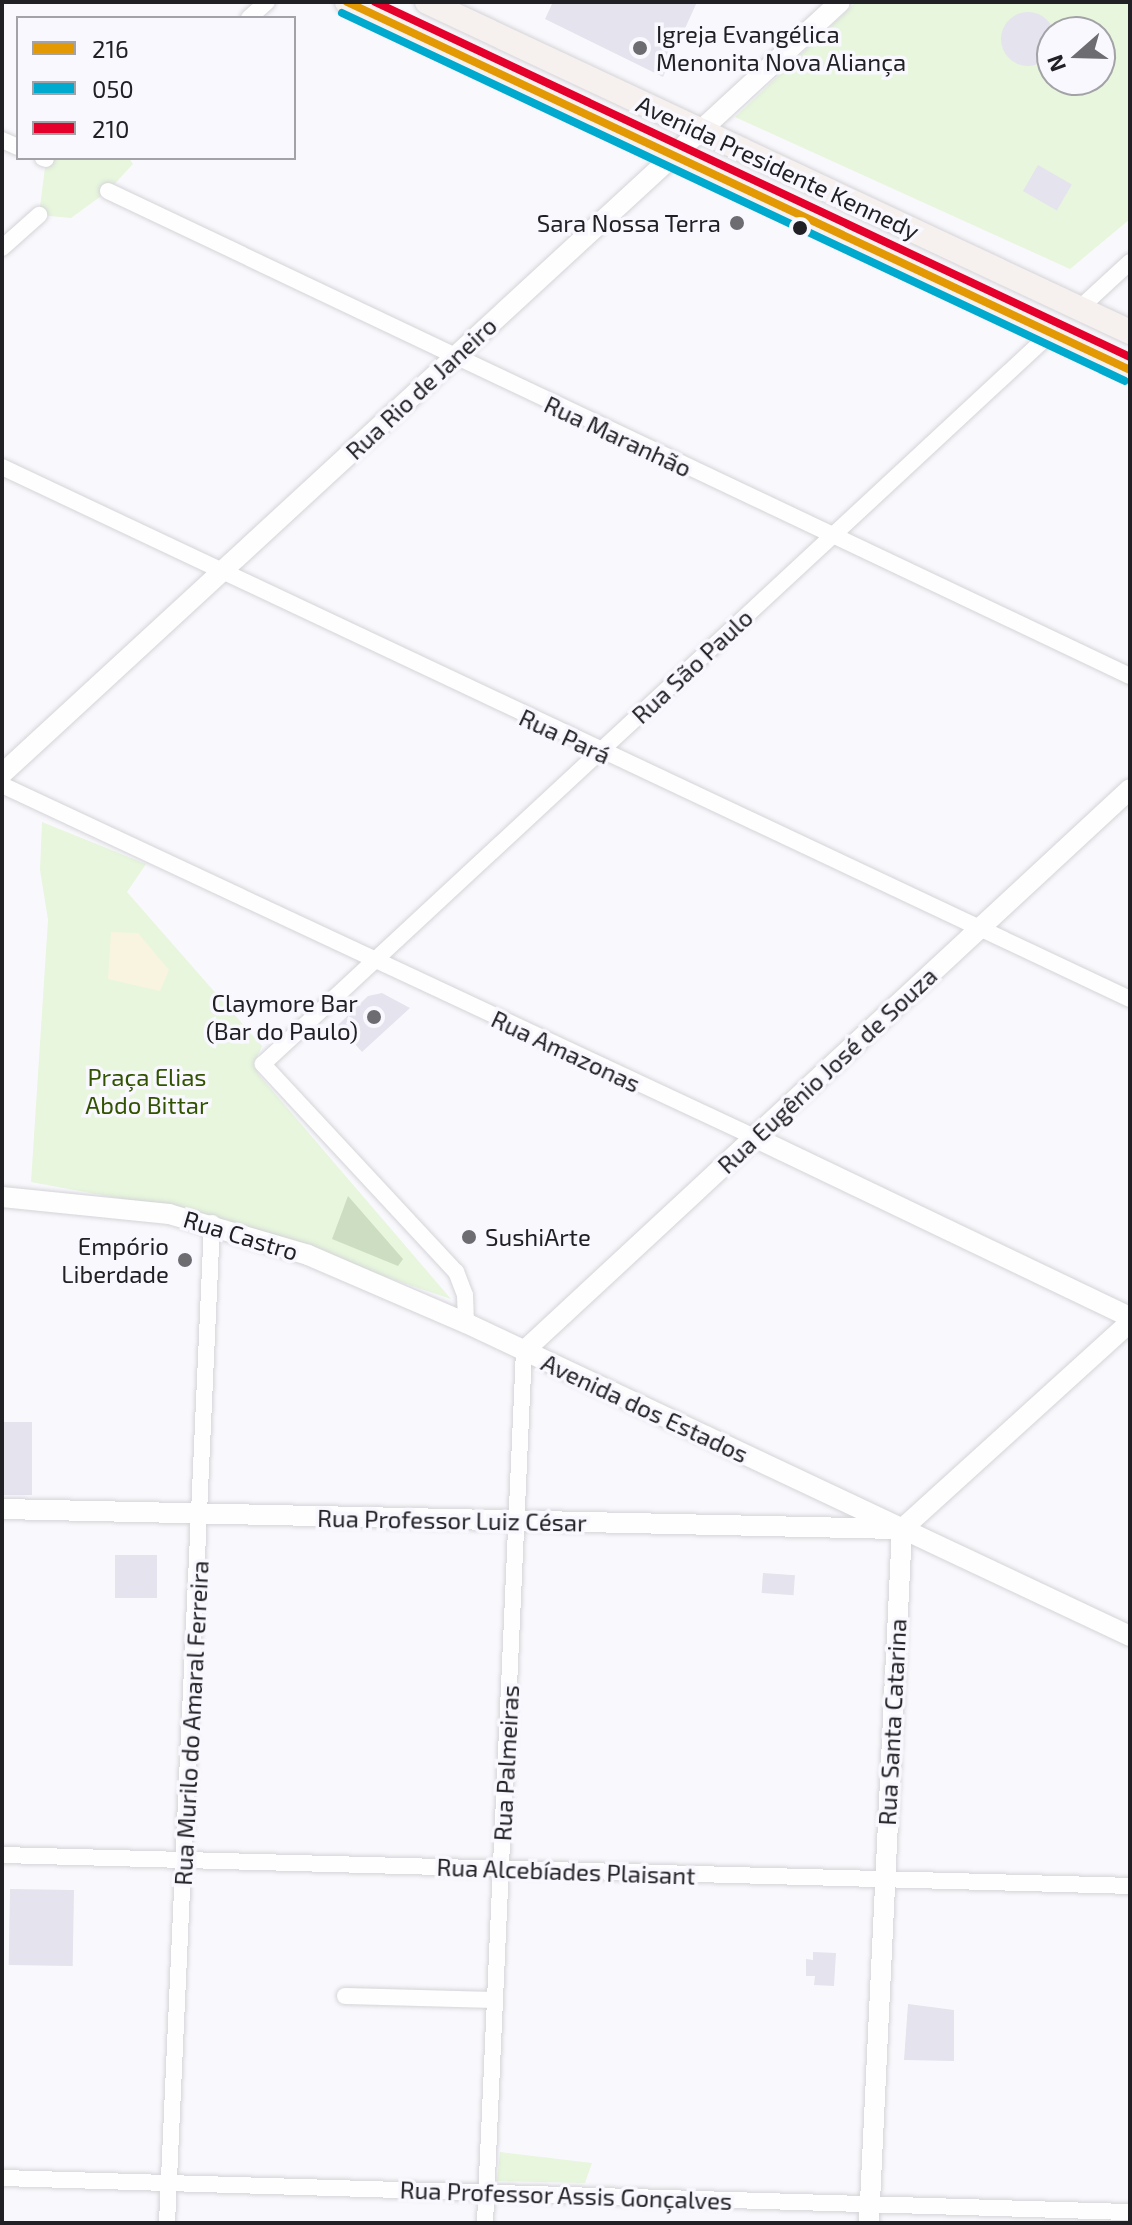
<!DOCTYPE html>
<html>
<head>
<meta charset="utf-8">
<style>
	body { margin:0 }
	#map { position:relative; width:1132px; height:2225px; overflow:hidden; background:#f9f9fd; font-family:"Exo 2",sans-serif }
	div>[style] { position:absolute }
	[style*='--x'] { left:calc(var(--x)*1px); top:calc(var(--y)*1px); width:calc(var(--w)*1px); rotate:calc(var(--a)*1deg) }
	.green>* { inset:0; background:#e7f6dd }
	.forest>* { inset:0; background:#cdddc1 }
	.sand>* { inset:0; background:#f9f4e0 }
	.building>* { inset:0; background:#e4e3ee; transform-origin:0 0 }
	.round { border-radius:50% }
	.roads { filter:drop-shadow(0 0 2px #d4d4d8) drop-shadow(0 0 2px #d4d4d8) }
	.minor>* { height:16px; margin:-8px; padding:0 8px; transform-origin:8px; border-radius:8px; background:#fefeff }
	.tertiary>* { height:20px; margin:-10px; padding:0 10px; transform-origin:10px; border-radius:10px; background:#fefeff }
	.primary>* { height:24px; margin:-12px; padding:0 12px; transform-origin:12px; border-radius:12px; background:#f6f0ef }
	.bus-1>* { height:8px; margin:-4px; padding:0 4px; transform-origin:4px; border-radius:4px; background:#e29904 }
	.bus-2>* { height:8px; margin:-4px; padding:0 4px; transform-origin:4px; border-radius:4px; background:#00a9ce }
	.bus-3>* { height:8px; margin:-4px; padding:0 4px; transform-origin:4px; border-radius:4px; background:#e4002b }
	.dots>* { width:22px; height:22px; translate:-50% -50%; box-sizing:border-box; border:4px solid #f8f8fe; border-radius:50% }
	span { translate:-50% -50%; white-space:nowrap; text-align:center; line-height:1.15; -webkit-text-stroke:7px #f8f8fe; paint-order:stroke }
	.poi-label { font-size:24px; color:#212125 }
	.left { translate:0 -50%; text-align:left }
	.right { translate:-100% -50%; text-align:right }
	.street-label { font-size:24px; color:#212125 }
	.park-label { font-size:24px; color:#315200 }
	.frame { position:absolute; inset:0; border:4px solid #212125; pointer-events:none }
	.legend { position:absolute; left:16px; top:16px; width:280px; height:144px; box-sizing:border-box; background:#f8f8fe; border:2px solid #a2a2a7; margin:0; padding:10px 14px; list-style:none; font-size:24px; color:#212125 }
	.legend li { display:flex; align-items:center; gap:16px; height:40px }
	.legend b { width:40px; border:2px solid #a2a2a7 }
	.north { position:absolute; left:1036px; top:16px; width:80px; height:80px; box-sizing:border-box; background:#f8f8fe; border:2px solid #a2a2a7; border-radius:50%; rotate:250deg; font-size:22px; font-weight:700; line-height:32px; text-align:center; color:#212125 }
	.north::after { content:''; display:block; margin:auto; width:28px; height:36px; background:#6d6d71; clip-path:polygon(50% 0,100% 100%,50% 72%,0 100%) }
</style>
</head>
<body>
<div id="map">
	<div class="green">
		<i style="clip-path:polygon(evenodd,856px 2px,1130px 2px,1130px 219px,1070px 269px,735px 117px,856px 2px,1052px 32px,1100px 32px,1100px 80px,1052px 80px,1052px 32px)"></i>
		<i style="clip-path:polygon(129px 158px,133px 164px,108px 191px,71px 218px,39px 215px,46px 159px)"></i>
		<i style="clip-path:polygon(42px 822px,146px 864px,127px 892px,262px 1046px,254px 1064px,259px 1075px,451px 1299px,193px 1212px,31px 1182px,48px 920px,40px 870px)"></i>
		<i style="clip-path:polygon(500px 2152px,592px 2163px,585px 2183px,497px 2181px)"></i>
	</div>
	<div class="forest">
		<i style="clip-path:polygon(348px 1196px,403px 1259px,398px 1266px,332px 1239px)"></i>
	</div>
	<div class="sand">
		<i style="clip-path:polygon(111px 932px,138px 933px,169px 970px,160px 991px,108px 979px)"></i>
	</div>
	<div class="building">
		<i style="clip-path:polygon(553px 2px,697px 2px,663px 77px,545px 19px)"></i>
		<i class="round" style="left:1001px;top:12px;width:54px;height:54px"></i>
		<i style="left:1038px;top:165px;width:39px;height:30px;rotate:30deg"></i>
		<i style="clip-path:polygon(382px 993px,410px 1008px,362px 1052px,338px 1025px,368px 996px)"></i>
		<i style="left:2px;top:1422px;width:30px;height:73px"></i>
		<i style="left:115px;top:1555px;width:42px;height:43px"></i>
		<i style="left:763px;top:1573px;width:32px;height:20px;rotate:4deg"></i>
		<i style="left:10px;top:1889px;width:64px;height:76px;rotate:1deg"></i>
		<i style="clip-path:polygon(813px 1952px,836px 1953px,834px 1986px,814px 1985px,815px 1976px,806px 1976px,806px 1959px,813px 1960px)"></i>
		<i style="clip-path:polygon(908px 2004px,954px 2010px,954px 2061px,904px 2060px)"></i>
	</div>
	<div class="roads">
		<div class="minor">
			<i style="--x:249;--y:18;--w:24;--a:-42"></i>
			<i style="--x:2;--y:140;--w:17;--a:24"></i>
			<i style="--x:43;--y:158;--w:3;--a:18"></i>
			<i style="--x:108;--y:191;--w:1131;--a:25.39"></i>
			<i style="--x:2;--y:248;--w:50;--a:-41.7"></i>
			<i style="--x:1080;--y:308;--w:68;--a:-42.6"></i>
			<i style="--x:2;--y:467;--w:1247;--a:25.25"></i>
			<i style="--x:2;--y:785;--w:830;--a:25.08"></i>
			<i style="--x:466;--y:1323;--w:28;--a:-92"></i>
			<i style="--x:465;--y:1295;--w:25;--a:-111"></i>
			<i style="--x:456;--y:1272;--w:284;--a:-132.9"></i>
			<i style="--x:263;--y:1064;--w:1075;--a:-42.85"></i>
			<i style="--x:2;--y:1855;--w:1128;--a:1.57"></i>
			<i style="--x:345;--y:1996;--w:150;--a:1.5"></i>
			<i style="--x:2;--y:2178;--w:1129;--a:1.73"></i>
			<i style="--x:167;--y:2223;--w:1001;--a:-87.42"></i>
			<i style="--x:485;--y:2223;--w:873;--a:-87.44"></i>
		</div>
		<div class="tertiary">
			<i style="--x:2;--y:774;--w:1139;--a:-42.65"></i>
			<i style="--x:754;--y:1137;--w:417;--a:25.6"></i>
			<i style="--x:2;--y:1197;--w:168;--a:5.8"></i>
			<i style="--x:169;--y:1214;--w:145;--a:16.4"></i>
			<i style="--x:308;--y:1255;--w:172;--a:23.3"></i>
			<i style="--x:466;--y:1323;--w:734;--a:25.24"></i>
			<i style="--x:524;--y:1351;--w:826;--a:-42.84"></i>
			<i style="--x:2;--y:1509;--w:892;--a:1.28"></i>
			<i style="--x:869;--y:2223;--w:695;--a:-87.28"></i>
			<i style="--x:902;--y:1529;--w:308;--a:-42.2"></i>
		</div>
		<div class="primary">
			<i style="--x:347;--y:2;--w:865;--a:25.17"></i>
			<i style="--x:427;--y:2;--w:777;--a:25.15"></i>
		</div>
	</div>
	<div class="bus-1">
		<i style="--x:347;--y:2;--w:865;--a:25.17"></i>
	</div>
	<div class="bus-2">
		<i style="--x:342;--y:13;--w:865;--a:25.17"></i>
	</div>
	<div class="bus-3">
		<i style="--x:375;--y:2;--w:834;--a:25.18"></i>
	</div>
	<div class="dots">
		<i style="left:640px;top:48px;background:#6d6d71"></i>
		<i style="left:737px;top:223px;background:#6d6d71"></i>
		<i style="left:800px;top:228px;background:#212125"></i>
		<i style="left:374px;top:1017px;background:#6d6d71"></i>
		<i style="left:469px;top:1237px;background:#6d6d71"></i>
		<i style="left:185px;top:1260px;background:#6d6d71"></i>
	</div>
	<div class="poi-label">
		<span class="left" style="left:656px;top:48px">Igreja Evangélica<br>Menonita Nova Aliança</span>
		<span class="right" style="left:721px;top:223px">Sara Nossa Terra</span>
		<span class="right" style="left:358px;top:1017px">Claymore Bar<br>(Bar do Paulo)</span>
		<span class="left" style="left:485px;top:1237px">SushiArte</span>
		<span class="right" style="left:169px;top:1260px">Empório<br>Liberdade</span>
	</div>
	<div class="street-label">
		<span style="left:778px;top:167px;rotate:25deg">Avenida Presidente Kennedy</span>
		<span style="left:421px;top:388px;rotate:-43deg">Rua Rio de Janeiro</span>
		<span style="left:618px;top:436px;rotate:25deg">Rua Maranhão</span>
		<span style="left:692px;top:666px;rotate:-43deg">Rua São Paulo</span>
		<span style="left:565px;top:736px;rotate:25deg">Rua Pará</span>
		<span style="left:566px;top:1051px;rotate:25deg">Rua Amazonas</span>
		<span style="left:827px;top:1070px;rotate:-43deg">Rua Eugênio José de Souza</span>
		<span style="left:241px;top:1235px;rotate:17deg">Rua Castro</span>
		<span style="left:645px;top:1408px;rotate:25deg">Avenida dos Estados</span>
		<span style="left:452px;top:1520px;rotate:1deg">Rua Professor Luiz César</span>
		<span style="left:892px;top:1722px;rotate:-87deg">Rua Santa Catarina</span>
		<span style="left:191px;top:1723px;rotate:-87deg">Rua Murilo do Amaral Ferreira</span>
		<span style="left:506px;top:1763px;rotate:-87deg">Rua Palmeiras</span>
		<span style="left:566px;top:1871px;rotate:2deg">Rua Alcebíades Plaisant</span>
		<span style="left:566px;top:2195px;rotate:2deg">Rua Professor Assis Gonçalves</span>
	</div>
	<div class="park-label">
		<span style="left:147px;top:1091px">Praça Elias<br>Abdo Bittar</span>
	</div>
	<div class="frame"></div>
	<ul class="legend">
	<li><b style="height:10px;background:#e29904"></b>216</li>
	<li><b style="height:10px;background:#00a9ce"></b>050</li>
	<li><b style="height:10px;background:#e4002b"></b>210</li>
	</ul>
	<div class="north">N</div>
</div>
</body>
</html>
